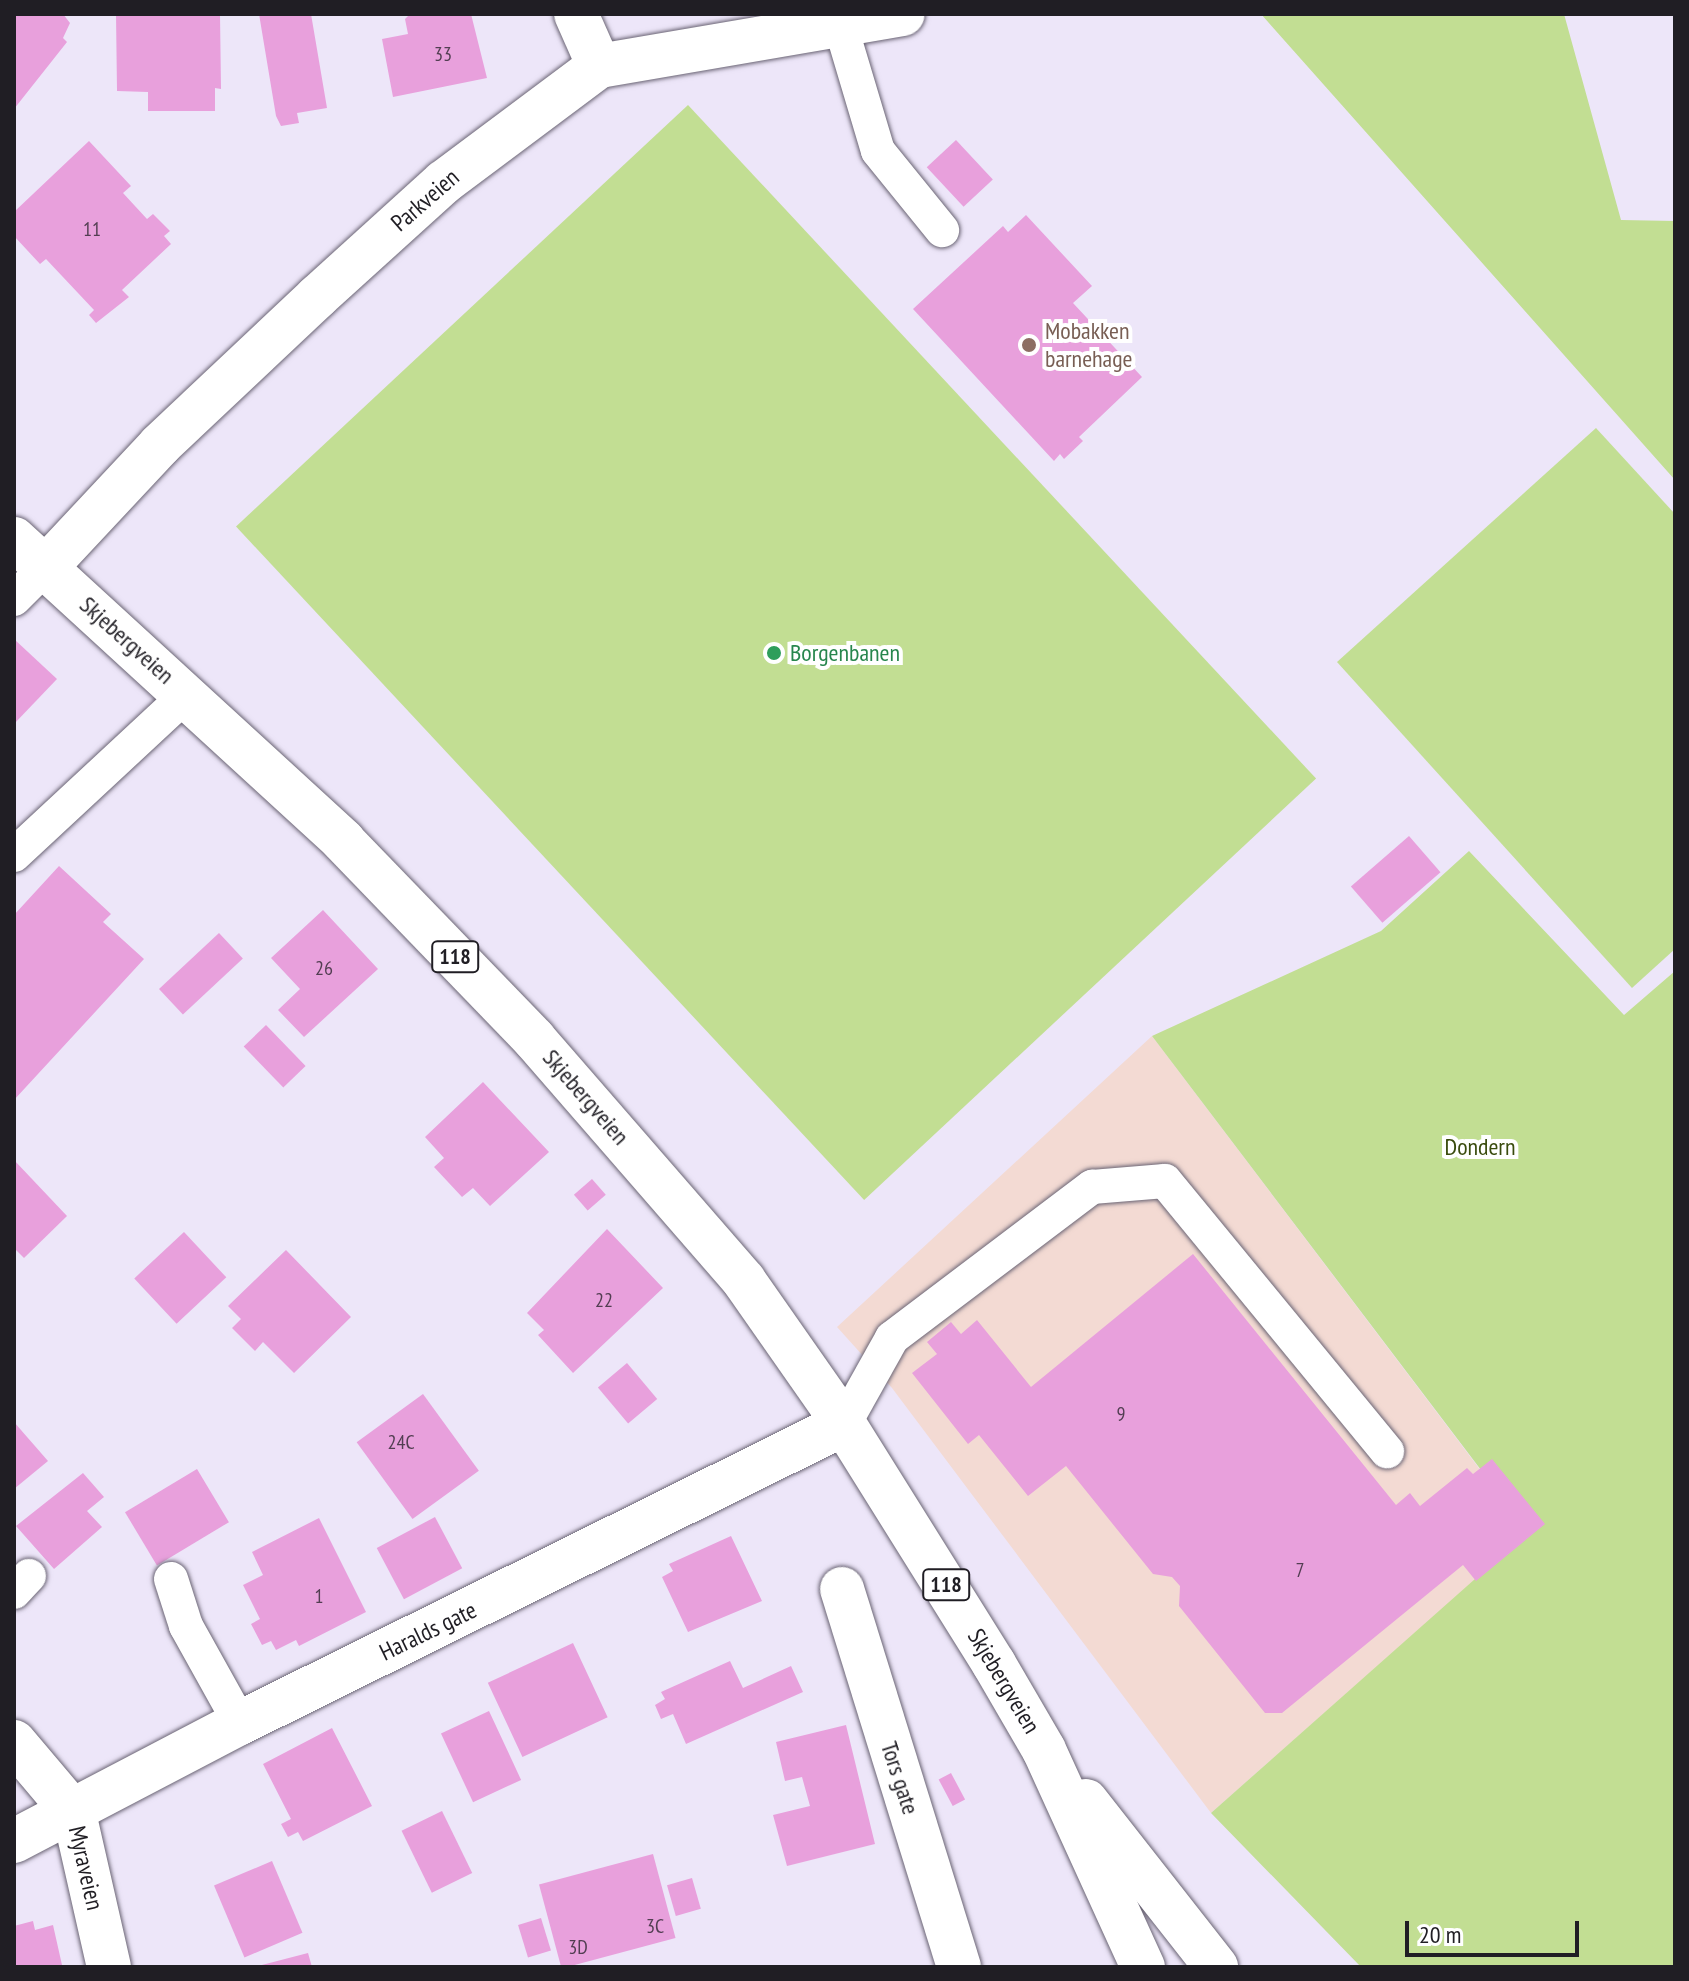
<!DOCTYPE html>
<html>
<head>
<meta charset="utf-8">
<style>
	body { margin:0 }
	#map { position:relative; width:1689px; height:1981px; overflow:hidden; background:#ede6f9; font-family:"PT Sans Narrow",sans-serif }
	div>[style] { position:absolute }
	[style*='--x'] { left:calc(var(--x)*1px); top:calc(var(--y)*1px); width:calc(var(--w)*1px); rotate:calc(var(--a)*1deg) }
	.commercial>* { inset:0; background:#f3dad3 }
	.green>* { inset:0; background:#c2de93; transform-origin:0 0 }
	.building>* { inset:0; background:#e8a0dc; transform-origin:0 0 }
	.roads { filter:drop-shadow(0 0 2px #6a6474) drop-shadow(0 0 2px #6a6474) }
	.lane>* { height:34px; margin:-17px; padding:0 17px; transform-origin:17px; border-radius:17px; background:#fff }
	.street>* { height:44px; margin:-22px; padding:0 22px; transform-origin:22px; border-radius:22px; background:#fff }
	.primary>* { height:44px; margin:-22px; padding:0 22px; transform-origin:22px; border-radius:22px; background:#fff }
	.dots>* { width:22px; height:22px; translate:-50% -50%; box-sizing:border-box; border:4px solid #fff; border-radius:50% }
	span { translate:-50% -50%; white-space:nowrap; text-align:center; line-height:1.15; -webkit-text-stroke:8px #fff; paint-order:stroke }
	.number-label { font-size:20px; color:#523e52 }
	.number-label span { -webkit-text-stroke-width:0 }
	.shield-label span { padding:2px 6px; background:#fff; border:2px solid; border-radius:6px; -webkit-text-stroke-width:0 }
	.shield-label { font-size:22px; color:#201e24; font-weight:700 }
	.street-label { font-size:24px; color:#201e24 }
	.education-label { font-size:24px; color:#785e54 }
	.left { translate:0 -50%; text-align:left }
	.leisure-label { font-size:24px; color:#27864d }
	.park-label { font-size:24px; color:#394b0d }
	.frame { position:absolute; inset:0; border:16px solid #201e24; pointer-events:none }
	.scale { position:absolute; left:1405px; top:1921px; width:174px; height:36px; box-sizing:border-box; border:4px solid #201e24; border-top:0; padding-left:10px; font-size:24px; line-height:28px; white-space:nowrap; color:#201e24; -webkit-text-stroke:6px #fff; paint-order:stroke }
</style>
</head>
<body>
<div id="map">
	<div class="commercial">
		<i style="clip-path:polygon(1152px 1036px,1528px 1533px,1211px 1813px,892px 1388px,837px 1327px)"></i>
	</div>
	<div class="green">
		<i style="clip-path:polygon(1261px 14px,1564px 14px,1621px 220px,1675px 221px,1675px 480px)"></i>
		<i style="left:688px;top:105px;width:921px;height:618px;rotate:47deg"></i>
		<i style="clip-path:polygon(1596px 428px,1675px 514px,1675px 949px,1632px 988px,1337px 662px)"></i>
		<i style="clip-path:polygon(1469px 851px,1624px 1015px,1675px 971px,1675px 1967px,1361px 1967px,1211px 1813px,1528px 1532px,1152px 1036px,1381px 931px)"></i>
	</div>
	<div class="building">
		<i style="clip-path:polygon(14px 14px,63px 14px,70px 23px,63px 38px,67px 42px,14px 109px)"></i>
		<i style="clip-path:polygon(116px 14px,220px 14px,221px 89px,215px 88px,215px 111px,148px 111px,148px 92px,117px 91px)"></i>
		<i style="clip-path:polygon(259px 14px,311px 14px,327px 108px,297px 113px,299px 123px,281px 126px,276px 116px)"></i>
		<i style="clip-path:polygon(410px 14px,471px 14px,487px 78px,393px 97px,382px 39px,408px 34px,405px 19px)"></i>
		<i style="left:956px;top:140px;width:54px;height:40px;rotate:47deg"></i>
		<i style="clip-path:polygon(89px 141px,131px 186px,123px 193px,147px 219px,153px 214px,170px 231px,164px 236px,171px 244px,122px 290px,129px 297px,96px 323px,89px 315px,94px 310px,46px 259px,40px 264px,14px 236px,14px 212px)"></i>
		<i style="clip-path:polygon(1026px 215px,1092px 286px,1073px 303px,1142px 377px,1079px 437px,1083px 441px,1064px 459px,1060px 454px,1054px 461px,913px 309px,1003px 226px,1008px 232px)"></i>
		<i style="clip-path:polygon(14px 639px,57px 679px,14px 724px)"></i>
		<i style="left:1409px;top:836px;width:48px;height:77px;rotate:49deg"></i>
		<i style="clip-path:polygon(59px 866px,111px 914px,103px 922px,144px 959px,14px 1100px,14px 915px)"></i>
		<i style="clip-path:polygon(323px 910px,378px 969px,304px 1037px,278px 1010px,300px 989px,271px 958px)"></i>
		<i style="left:219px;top:933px;width:35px;height:82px;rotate:47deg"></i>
		<i style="left:266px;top:1025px;width:57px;height:31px;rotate:46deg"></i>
		<i style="clip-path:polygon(483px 1082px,549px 1152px,490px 1206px,473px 1188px,462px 1197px,434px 1167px,444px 1158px,425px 1137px)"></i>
		<i style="clip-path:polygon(14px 1160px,67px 1216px,24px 1258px,14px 1248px)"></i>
		<i style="left:592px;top:1179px;width:21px;height:24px;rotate:49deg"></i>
		<i style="clip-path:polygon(607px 1229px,663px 1288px,573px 1373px,538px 1335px,544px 1330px,527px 1313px)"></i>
		<i style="left:184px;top:1232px;width:62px;height:68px;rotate:47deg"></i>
		<i style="clip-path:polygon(286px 1250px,351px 1317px,294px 1373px,263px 1342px,255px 1351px,232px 1328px,241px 1319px,228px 1306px)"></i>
		<i style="clip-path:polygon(1193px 1254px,1396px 1505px,1410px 1493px,1420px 1506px,1467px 1468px,1473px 1474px,1492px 1459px,1545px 1524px,1476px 1581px,1463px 1565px,1282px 1713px,1265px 1713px,1179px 1606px,1180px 1586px,1172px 1577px,1153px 1574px,1066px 1466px,1028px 1496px,979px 1435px,968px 1444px,912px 1373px,937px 1354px,927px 1342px,951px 1322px,961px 1334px,977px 1320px,1031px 1387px)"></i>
		<i style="left:627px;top:1363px;width:47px;height:38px;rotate:50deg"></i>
		<i style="left:423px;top:1394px;width:95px;height:82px;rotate:54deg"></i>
		<i style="clip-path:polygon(14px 1422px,48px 1461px,14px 1489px)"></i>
		<i style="left:197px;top:1469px;width:62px;height:84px;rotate:59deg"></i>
		<i style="clip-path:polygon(83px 1473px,104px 1497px,87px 1511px,102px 1527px,54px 1569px,16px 1526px)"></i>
		<i style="left:435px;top:1517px;width:58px;height:66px;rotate:62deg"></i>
		<i style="clip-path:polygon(319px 1518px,366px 1612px,299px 1646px,296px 1640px,276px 1650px,271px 1641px,262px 1645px,251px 1624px,260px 1619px,243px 1585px,263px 1575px,252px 1552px)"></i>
		<i style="clip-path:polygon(731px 1536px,762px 1601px,688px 1632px,662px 1577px,673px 1571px,669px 1564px)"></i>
		<i style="left:573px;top:1643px;width:82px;height:94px;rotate:65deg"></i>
		<i style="clip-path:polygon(730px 1661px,743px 1688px,791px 1666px,803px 1692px,686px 1744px,673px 1714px,661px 1719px,655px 1705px,665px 1699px,661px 1692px)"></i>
		<i style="left:489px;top:1711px;width:76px;height:53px;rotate:65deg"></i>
		<i style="clip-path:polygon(846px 1725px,875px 1844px,787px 1866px,773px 1815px,810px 1806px,802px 1777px,785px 1781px,776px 1742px)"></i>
		<i style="clip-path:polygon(332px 1728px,372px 1806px,303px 1841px,298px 1832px,288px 1837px,281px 1824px,291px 1819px,263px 1764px)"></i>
		<i style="left:951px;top:1773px;width:30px;height:14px;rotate:62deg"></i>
		<i style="left:442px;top:1811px;width:69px;height:45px;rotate:64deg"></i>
		<i style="left:653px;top:1854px;width:87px;height:118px;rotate:75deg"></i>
		<i style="left:272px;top:1861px;width:78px;height:63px;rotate:67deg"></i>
		<i style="left:692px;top:1878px;width:32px;height:26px;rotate:74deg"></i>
		<i style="left:541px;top:1918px;width:34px;height:24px;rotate:73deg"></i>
		<i style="clip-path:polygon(33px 1921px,35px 1930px,53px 1925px,62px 1965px,14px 1967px,14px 1926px)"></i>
		<i style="clip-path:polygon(308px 1953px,312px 1967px,259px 1967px,258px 1966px)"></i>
	</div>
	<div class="roads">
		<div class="lane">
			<i style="--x:841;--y:27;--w:129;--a:73.4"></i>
			<i style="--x:878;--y:151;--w:102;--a:51"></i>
			<i style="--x:14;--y:599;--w:45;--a:-45"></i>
			<i style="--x:14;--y:855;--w:235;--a:-42.9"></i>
			<i style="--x:844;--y:1424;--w:98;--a:-60.8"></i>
			<i style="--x:892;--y:1338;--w:251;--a:-37.1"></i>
			<i style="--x:1092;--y:1187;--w:73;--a:-4.7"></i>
			<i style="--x:1165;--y:1181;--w:350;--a:50.6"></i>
			<i style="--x:171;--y:1579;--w:49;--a:72.3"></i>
			<i style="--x:186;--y:1626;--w:111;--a:60.9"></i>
			<i style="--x:14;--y:1592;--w:22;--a:-47"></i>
		</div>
		<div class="street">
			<i style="--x:576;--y:14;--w:57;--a:66.1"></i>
			<i style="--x:46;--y:567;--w:167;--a:-46.9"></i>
			<i style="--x:160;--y:445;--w:216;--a:-43.3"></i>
			<i style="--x:317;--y:297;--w:171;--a:-42.2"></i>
			<i style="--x:444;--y:182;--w:194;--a:-36.8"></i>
			<i style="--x:599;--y:66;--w:308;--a:-9.7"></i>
			<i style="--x:842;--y:1589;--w:396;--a:72.8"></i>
			<i style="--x:14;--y:1742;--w:93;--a:49.8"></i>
			<i style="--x:74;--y:1813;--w:158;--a:77.2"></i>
			<i style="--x:14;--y:1841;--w:255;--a:-27.6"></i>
			<i style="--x:240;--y:1723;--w:674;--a:-26.34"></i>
		</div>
		<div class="primary">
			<i style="--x:14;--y:539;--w:447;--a:42.5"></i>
			<i style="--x:343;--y:841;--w:275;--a:46"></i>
			<i style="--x:534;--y:1039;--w:320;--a:49"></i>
			<i style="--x:744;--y:1281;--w:174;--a:55"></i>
			<i style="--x:844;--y:1424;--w:283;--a:58"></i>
			<i style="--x:994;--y:1664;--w:99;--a:59.8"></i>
			<i style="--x:1044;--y:1750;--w:239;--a:65.5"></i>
			<i style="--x:1086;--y:1801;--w:211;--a:51.9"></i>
		</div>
	</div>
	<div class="dots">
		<i style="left:1029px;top:345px;background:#8d6e63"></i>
		<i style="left:774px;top:653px;background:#2e9e5b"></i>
	</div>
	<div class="number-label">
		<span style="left:443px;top:54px">33</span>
		<span style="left:92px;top:229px">11</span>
		<span style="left:324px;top:968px">26</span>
		<span style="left:604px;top:1300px">22</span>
		<span style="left:1121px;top:1414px">9</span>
		<span style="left:401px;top:1442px">24C</span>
		<span style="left:1300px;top:1570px">7</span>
		<span style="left:319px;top:1596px">1</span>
		<span style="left:655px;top:1926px">3C</span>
		<span style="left:578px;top:1947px">3D</span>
	</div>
	<div class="shield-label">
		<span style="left:455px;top:957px">118</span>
		<span style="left:946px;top:1585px">118</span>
	</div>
	<div class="street-label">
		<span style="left:425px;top:200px;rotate:-41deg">Parkveien</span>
		<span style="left:127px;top:640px;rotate:42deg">Skjebergveien</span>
		<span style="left:586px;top:1097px;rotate:49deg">Skjebergveien</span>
		<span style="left:428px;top:1631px;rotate:-26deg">Haralds gate</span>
		<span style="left:1004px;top:1681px;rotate:59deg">Skjebergveien</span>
		<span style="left:900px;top:1778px;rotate:72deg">Tors gate</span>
		<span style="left:86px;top:1868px;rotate:77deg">Myraveien</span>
	</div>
	<div class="education-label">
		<span class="left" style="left:1045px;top:345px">Mobakken<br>barnehage</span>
	</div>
	<div class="leisure-label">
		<span class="left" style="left:790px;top:653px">Borgenbanen</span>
	</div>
	<div class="park-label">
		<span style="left:1480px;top:1147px">Dondern</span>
	</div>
	<div class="frame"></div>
	<div class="scale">20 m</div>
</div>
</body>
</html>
